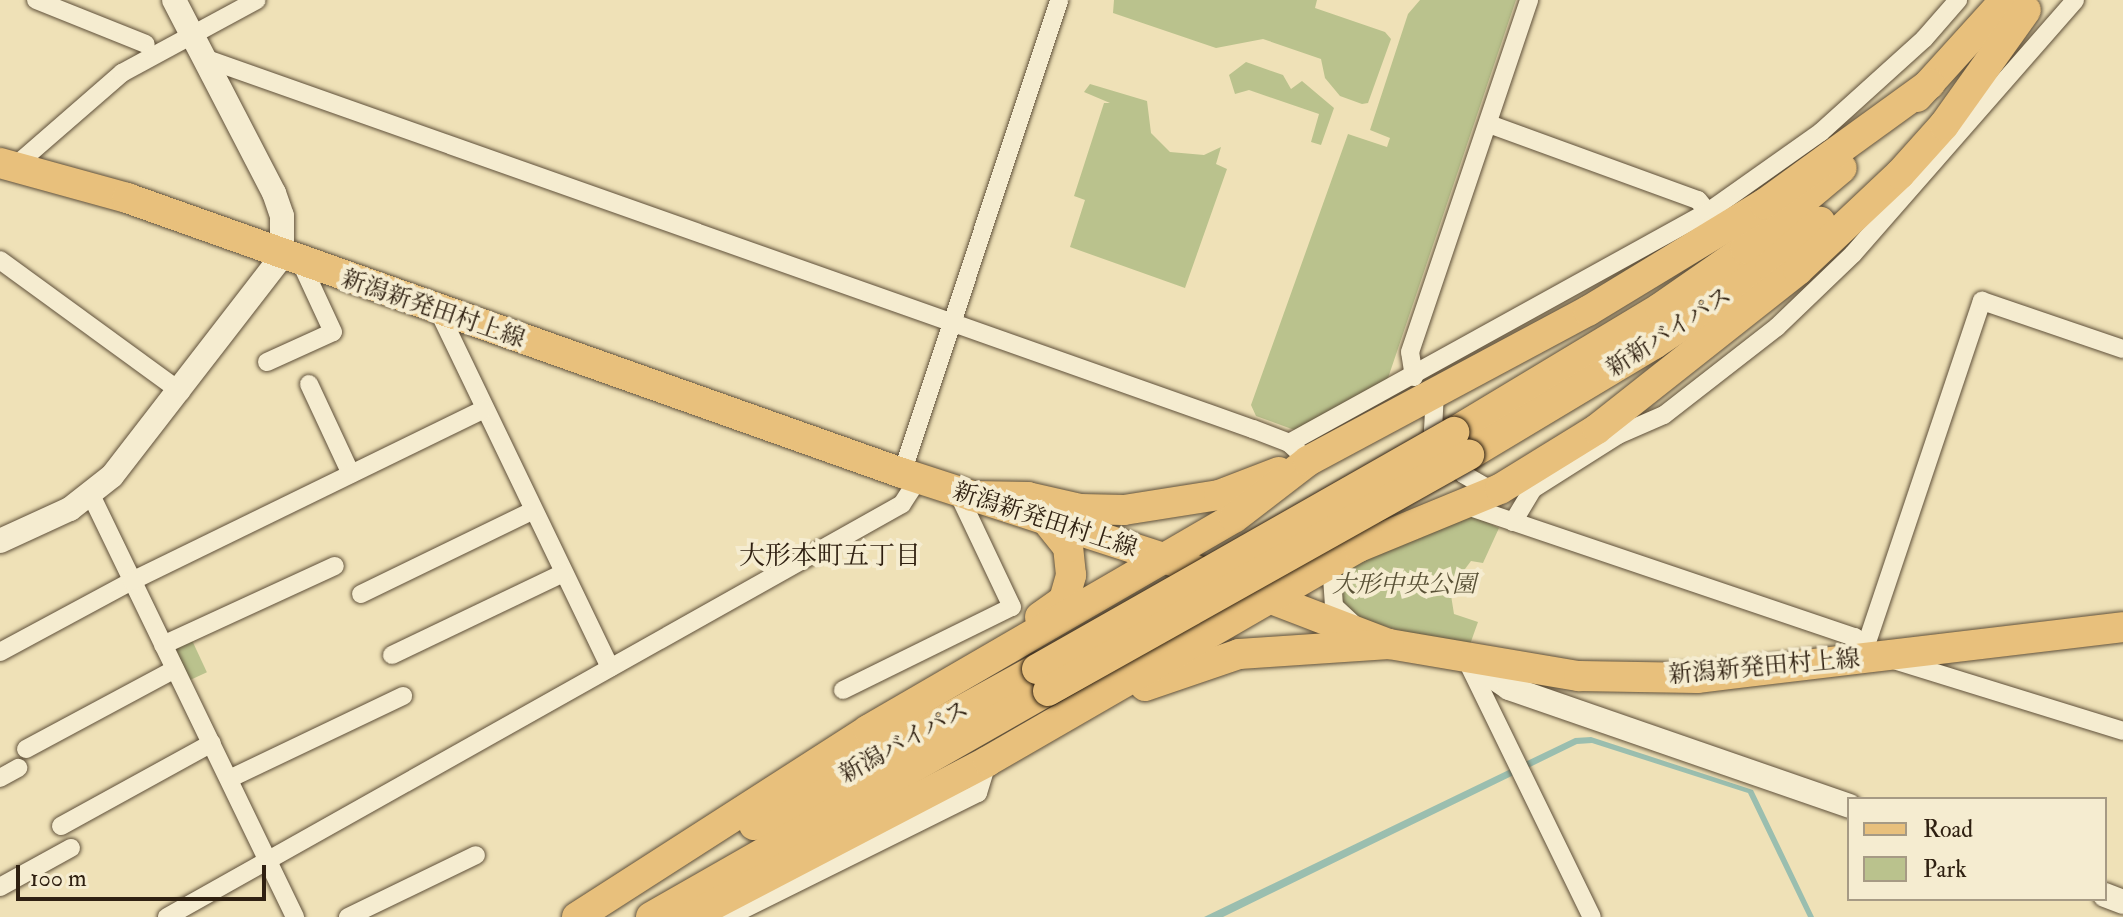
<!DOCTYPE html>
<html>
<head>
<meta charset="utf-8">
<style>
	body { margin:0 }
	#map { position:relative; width:2123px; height:917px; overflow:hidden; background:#efe1b7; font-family:"IM FELL Double Pica","Noto Serif JP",serif }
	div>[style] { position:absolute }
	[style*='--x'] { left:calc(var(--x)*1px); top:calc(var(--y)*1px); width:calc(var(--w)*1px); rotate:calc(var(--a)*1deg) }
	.green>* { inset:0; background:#bac28d; transform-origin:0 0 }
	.water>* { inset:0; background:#9abeaf }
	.roads { filter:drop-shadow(0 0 2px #5f503a) drop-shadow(0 0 2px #5f503a) }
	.minor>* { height:18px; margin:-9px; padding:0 9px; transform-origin:9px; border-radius:9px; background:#f5ecd0 }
	.tertiary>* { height:24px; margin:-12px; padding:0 12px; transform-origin:12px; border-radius:12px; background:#f5ecd0 }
	.primary>* { height:30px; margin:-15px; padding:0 15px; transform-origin:15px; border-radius:15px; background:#e8c07c }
	.trunk>* { height:30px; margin:-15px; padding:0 15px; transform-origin:15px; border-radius:15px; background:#e8c07c }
	.bridges { filter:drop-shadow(0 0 2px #2f2011) drop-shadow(0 0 2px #2f2011) }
	.trunk-bridge>* { height:30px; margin:-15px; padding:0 15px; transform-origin:15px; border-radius:15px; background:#e8c07c }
	span { translate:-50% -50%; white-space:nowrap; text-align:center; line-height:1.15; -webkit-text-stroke:8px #f5ecd0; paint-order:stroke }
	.street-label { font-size:24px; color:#2f2011 }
	.park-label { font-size:24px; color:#595136; font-style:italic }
	.neighbourhood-label { font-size:26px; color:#2f2011 }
	.legend { position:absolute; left:1847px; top:797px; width:260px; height:104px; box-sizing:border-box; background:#f5ecd0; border:2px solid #a69a84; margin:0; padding:10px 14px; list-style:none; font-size:24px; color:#2f2011 }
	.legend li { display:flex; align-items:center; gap:16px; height:40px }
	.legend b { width:40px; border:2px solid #a69a84 }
	.scale { position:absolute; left:16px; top:865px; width:250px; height:36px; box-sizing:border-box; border:4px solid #2f2011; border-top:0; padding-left:10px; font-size:24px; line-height:28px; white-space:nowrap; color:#2f2011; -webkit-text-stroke:6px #f5ecd0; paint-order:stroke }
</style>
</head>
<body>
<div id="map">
	<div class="green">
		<i style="clip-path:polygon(1114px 0,1317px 0,1315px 8px,1385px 32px,1391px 39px,1368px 103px,1362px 104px,1340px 96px,1325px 78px,1321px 59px,1263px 39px,1216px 48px,1113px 13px)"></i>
		<i style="clip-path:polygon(1420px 0,1516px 0,1387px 381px,1297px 431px,1256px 416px,1251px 405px,1348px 134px,1387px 147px,1390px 138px,1370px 130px,1408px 14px)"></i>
		<i style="clip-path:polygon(1246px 62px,1283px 75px,1291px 89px,1302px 81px,1334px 108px,1321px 145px,1311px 142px,1319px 114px,1249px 90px,1235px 94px,1229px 75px)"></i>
		<i style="clip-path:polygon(1090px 84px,1147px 101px,1151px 133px,1170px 152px,1204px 155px,1221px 147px,1216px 164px,1227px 169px,1185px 288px,1070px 247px,1085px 200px,1074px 196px,1104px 103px,1110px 103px,1084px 92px)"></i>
		<i style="clip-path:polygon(1472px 515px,1499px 528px,1483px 563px,1471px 561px,1450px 589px,1454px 614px,1478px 622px,1468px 650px,1359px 619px,1340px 600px,1339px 574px,1349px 562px)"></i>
		<i style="left:190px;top:636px;width:40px;height:28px;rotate:65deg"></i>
	</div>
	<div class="water">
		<i style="clip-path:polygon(1591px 737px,1753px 790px,1814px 917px,1808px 917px,1748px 793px,1592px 743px,1577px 744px,1223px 917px,1204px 917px,1575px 738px)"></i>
	</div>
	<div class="roads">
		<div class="minor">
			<i style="--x:36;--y:0;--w:118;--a:21.8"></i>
			<i style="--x:204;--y:58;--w:1113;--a:19.48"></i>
			<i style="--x:1253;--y:429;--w:39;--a:21"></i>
			<i style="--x:1289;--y:443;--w:26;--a:43"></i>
			<i style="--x:1489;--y:124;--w:222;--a:20"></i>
			<i style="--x:1698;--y:200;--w:27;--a:51"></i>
			<i style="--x:15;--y:166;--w:142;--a:-41"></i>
			<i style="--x:122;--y:73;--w:153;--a:-28.4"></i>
			<i style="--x:0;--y:260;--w:224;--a:36.1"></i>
			<i style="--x:438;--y:310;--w:397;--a:64.3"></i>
			<i style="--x:267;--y:362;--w:72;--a:-24.4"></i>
			<i style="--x:333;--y:332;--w:76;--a:-114.9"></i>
			<i style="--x:1414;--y:377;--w:25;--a:-99"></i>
			<i style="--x:1410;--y:352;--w:372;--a:-71.3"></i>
			<i style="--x:309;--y:384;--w:99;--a:65"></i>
			<i style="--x:1435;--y:392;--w:38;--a:93"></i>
			<i style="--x:1433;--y:430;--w:53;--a:55.7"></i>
			<i style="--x:1463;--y:474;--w:34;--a:30"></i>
			<i style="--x:1289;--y:443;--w:478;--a:-28.9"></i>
			<i style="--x:1708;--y:212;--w:138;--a:-35.3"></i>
			<i style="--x:1821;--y:132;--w:139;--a:-42.1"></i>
			<i style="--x:1924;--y:39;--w:52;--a:-48.9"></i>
			<i style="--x:902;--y:473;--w:498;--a:-71.6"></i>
			<i style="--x:91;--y:495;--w:469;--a:64.2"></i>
			<i style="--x:1473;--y:499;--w:9;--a:90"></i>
			<i style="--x:1473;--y:508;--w:403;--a:18.7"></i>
			<i style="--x:1855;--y:637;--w:21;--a:71"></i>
			<i style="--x:1513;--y:522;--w:39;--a:-59"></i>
			<i style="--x:1533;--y:489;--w:101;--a:-32.4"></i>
			<i style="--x:1618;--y:435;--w:50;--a:-23.5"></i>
			<i style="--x:1664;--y:415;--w:143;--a:-37.9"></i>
			<i style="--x:1777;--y:327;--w:105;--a:-43.8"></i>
			<i style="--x:1853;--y:254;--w:337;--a:-48.8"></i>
			<i style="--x:1331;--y:563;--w:43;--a:86"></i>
			<i style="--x:1334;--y:606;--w:25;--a:43"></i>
			<i style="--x:361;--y:594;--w:190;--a:-25.9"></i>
			<i style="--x:163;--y:645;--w:189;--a:-24.7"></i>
			<i style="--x:0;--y:652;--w:150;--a:-28.3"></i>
			<i style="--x:132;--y:581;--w:392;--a:-26"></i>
			<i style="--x:392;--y:655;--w:190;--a:-25.6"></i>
			<i style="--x:1465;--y:657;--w:289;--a:64"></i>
			<i style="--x:1862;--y:657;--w:376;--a:-71.4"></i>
			<i style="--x:1982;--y:301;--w:149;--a:18.8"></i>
			<i style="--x:1894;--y:660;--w:240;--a:17.2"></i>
			<i style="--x:843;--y:690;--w:188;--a:-26.2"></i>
			<i style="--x:1012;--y:607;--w:128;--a:-115.4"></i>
			<i style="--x:26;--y:749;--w:169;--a:-28.2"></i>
			<i style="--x:0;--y:778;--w:21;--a:-29"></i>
			<i style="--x:229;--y:779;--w:193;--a:-25.5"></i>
			<i style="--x:61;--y:826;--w:172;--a:-28.8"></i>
			<i style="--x:0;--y:887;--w:81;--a:-28.8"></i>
			<i style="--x:167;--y:917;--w:843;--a:-29.33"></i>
			<i style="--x:902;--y:504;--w:31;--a:-57"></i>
			<i style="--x:348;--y:917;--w:142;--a:-25.8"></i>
			<i style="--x:728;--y:917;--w:279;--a:-26.4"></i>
			<i style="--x:978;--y:793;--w:34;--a:-73"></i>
		</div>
		<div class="tertiary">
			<i style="--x:0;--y:541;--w:77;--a:-24.6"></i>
			<i style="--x:70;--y:509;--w:53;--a:-38.2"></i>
			<i style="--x:112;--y:476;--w:278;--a:-52.3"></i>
			<i style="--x:282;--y:256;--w:40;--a:-90"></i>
			<i style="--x:282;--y:216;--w:24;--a:-109"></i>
			<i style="--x:274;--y:193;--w:217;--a:-117.4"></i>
			<i style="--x:1468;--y:660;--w:50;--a:34.3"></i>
			<i style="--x:1509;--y:688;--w:360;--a:19.1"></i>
			<i style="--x:2105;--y:895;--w:19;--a:21"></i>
		</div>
		<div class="primary">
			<i style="--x:0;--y:163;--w:132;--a:15.4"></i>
			<i style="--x:127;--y:198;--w:822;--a:19.54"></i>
			<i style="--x:902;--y:473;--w:279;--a:18"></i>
			<i style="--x:1167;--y:559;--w:238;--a:21"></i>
			<i style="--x:1389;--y:644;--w:193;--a:9.6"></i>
			<i style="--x:1579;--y:676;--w:118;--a:1"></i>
			<i style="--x:1697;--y:678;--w:429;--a:-6.8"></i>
		</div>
		<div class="trunk">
			<i style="--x:1917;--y:97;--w:131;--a:-47.8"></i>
			<i style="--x:1454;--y:432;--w:240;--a:-31"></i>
			<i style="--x:1660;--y:308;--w:103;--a:-34.8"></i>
			<i style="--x:1745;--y:249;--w:126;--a:-39.9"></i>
			<i style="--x:1469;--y:455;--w:216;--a:-31"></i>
			<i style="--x:1654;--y:344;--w:140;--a:-33.9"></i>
			<i style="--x:1770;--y:266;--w:67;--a:-41.3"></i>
			<i style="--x:972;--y:496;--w:56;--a:1"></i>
			<i style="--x:1028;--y:497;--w:53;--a:13"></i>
			<i style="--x:1080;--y:509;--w:44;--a:1.3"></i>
			<i style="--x:1124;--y:510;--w:96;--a:-9"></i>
			<i style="--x:1219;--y:495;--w:64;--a:-21"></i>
			<i style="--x:1040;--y:617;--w:29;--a:-35"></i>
			<i style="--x:1064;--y:600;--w:26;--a:-74"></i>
			<i style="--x:1071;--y:575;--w:28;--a:-96"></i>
			<i style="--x:1068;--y:547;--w:32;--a:-129"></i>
			<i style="--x:1145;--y:686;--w:99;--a:-18.8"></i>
			<i style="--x:1239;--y:654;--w:150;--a:-3.8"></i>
			<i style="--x:754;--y:825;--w:323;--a:-28.9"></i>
			<i style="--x:577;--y:917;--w:346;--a:-32.7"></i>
			<i style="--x:868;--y:730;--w:423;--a:-30.1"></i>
			<i style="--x:1234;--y:518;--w:93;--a:-37.6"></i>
			<i style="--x:1308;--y:461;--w:318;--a:-28.2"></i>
			<i style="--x:1588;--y:311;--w:206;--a:-31.3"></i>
			<i style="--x:1764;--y:204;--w:205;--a:-35.9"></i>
			<i style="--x:651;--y:917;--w:457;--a:-29.7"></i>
			<i style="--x:690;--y:917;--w:336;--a:-27.6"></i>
			<i style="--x:988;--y:761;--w:428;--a:-30"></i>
			<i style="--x:1359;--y:547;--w:152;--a:-22.4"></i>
			<i style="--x:1500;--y:489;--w:114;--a:-31.7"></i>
			<i style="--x:1597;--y:429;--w:256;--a:-38.3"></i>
			<i style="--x:1798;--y:270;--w:140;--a:-43.3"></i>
			<i style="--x:1900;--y:174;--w:66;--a:-48.1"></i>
			<i style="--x:1944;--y:125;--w:141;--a:-54.5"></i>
		</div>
	</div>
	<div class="bridges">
		<div class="trunk-bridge">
			<i style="--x:1037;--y:669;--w:480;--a:-29.6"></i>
			<i style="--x:1048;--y:691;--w:483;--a:-29.3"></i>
		</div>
	</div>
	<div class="street-label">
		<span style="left:433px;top:309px;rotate:19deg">新潟新発田村上線</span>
		<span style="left:1669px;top:332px;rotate:-33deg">新新バイパス</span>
		<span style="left:1045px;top:520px;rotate:18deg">新潟新発田村上線</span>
		<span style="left:1764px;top:667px;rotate:-5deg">新潟新発田村上線</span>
		<span style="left:904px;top:742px;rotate:-29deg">新潟バイパス</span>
	</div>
	<div class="park-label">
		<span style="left:1404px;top:585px">大形中央公園</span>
	</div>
	<div class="neighbourhood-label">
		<span style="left:830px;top:557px">大形本町五丁目</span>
	</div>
	<ul class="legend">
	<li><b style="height:10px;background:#e8c07c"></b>Road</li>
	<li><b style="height:22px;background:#bac28d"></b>Park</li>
	</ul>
	<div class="scale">100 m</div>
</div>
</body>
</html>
